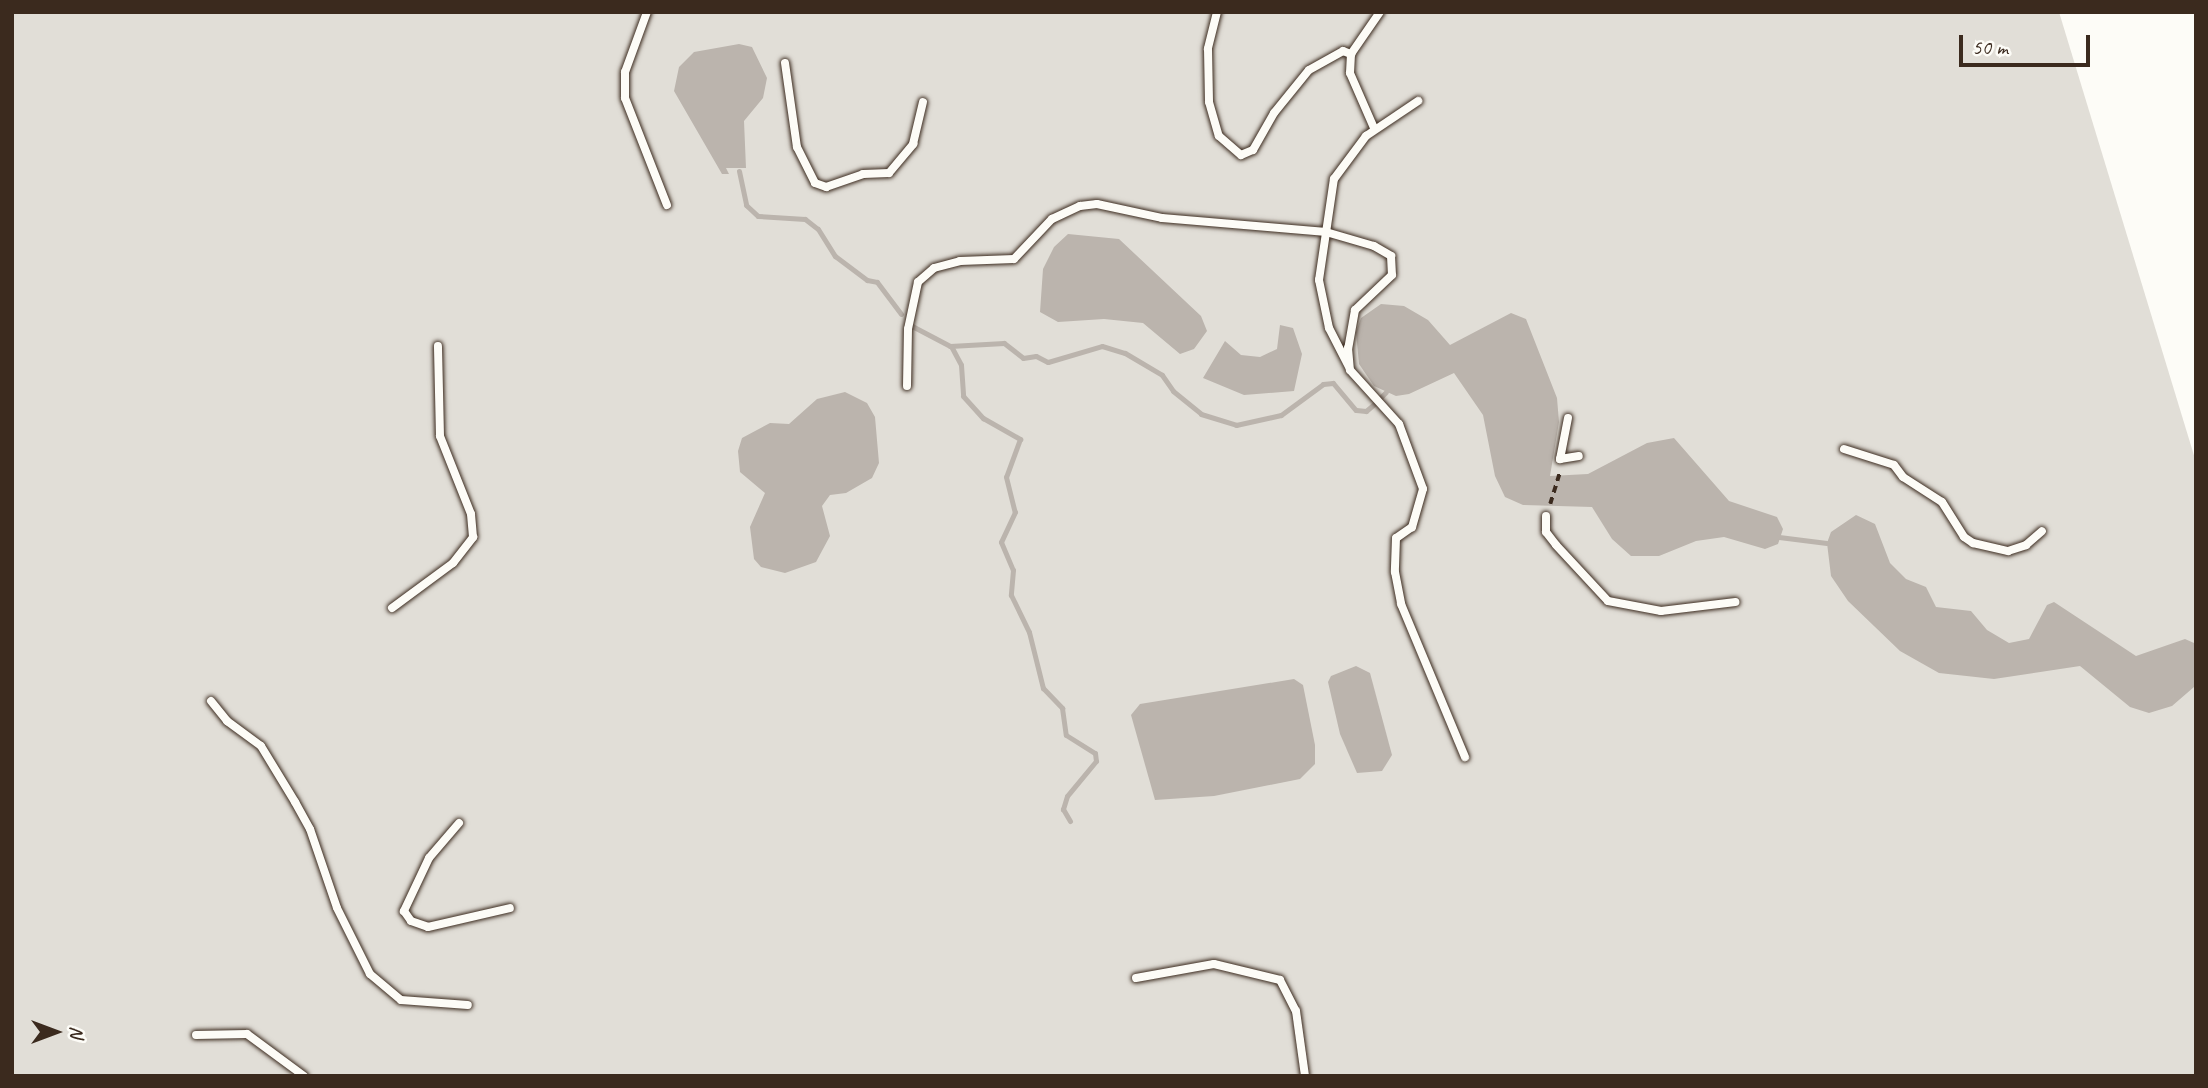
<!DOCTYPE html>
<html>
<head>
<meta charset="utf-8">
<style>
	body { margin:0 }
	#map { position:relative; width:2208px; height:1088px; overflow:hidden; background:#fdfcf7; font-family:Caveat,sans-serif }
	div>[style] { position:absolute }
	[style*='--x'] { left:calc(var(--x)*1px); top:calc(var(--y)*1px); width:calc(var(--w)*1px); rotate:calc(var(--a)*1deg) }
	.green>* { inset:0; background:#e1ded7 }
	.water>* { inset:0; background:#bbb4ad }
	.stream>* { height:5px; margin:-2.5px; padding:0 2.5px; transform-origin:2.5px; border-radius:2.5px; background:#bbb4ad }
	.path>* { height:3.5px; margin-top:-1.75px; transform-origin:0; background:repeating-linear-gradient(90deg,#3b2a1e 0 7px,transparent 0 12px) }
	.roads { filter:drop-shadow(0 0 2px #3b2a1e) drop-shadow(0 0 2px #3b2a1e) }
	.service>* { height:8px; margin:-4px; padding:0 4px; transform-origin:4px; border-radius:4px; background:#fdfcf7 }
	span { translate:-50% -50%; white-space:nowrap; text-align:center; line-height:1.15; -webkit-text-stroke:6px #fdfcf7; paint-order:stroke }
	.frame { position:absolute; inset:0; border:14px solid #3b2a1e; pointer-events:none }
	.north { position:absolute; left:21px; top:997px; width:70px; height:70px; -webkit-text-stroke:5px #fdfcf7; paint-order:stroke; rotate:90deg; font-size:19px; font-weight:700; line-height:28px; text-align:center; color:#3b2a1e }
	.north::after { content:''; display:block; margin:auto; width:24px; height:32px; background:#3b2a1e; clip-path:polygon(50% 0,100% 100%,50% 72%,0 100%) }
	.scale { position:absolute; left:1959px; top:35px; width:131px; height:32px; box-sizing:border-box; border:4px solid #3b2a1e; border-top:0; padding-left:9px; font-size:21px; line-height:24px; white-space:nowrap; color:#3b2a1e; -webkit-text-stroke:5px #fdfcf7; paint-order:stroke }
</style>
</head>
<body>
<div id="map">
	<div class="green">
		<i style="clip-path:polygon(12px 12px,2059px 12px,2196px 462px,2196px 1076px,12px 1076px)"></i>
	</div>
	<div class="water">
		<i style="clip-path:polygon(739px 44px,752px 47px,767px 78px,763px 98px,744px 121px,746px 168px,726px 168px,729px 174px,722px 174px,674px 91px,679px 67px,694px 52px)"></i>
		<i style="clip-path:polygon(1068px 234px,1119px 239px,1201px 316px,1207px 331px,1194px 349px,1180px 354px,1143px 323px,1104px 319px,1058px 322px,1040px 312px,1043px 269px,1054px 247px)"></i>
		<i style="clip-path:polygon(1381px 304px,1404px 306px,1428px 320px,1450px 345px,1511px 313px,1526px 319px,1557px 398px,1559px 422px,1550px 476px,1588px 474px,1647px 443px,1674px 438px,1729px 501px,1777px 517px,1783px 529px,1778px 544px,1765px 549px,1724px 537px,1696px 541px,1659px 556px,1631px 556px,1612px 539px,1592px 507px,1523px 505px,1505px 497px,1495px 476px,1483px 415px,1454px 373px,1409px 394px,1396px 396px,1374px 386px,1359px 364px,1356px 332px,1361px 318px)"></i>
		<i style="clip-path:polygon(1280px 325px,1293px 328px,1302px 354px,1294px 391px,1244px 395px,1203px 378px,1225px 341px,1241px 355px,1260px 357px,1277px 349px)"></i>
		<i style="clip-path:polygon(845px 392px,867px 403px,875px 417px,879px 463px,872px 478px,846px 493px,830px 495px,822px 506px,830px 536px,816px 562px,785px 573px,761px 567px,754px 559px,750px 527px,765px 493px,740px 472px,738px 451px,742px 438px,770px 423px,789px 424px,817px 399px)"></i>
		<i style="clip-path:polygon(1856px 515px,1875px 524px,1890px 563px,1906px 579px,1926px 587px,1936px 607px,1971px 611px,1987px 630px,2009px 643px,2029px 639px,2047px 605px,2054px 602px,2136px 656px,2185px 639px,2194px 643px,2194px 687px,2172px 706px,2149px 713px,2130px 707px,2080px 666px,1994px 679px,1939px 673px,1900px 651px,1848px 601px,1831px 576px,1827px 543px,1831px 532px)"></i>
		<i style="clip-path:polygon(1356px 666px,1370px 673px,1392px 755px,1382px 771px,1357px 773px,1340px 734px,1328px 682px,1331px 676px)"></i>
		<i style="clip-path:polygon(1294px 679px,1303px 685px,1315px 745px,1315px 764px,1300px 779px,1214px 796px,1155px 800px,1131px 715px,1140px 704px)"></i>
	</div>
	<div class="stream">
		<i style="--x:739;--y:171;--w:35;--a:78"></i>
		<i style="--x:746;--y:205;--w:16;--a:43"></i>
		<i style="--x:758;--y:216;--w:47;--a:3.7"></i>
		<i style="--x:805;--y:219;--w:16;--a:38"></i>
		<i style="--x:818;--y:229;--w:32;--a:58"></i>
		<i style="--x:835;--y:256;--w:40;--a:37"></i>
		<i style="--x:867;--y:280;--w:10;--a:11"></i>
		<i style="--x:877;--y:282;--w:40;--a:53"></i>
		<i style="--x:912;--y:326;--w:43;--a:27.8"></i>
		<i style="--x:950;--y:346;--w:54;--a:-3.2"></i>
		<i style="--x:1004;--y:343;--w:24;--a:38"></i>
		<i style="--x:1023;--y:358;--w:13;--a:-9"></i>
		<i style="--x:1036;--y:356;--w:13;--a:27"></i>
		<i style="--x:1048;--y:362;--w:56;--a:-16.5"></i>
		<i style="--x:1102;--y:346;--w:24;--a:17"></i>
		<i style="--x:1125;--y:353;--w:43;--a:30.7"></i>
		<i style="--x:1162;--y:375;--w:19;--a:55"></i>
		<i style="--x:1173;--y:391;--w:36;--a:39"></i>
		<i style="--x:1201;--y:414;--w:37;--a:17"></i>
		<i style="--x:1236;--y:425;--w:46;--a:-12.5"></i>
		<i style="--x:1281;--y:415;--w:52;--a:-36.4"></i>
		<i style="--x:1323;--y:384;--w:10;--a:-6"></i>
		<i style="--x:1333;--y:383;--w:35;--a:50"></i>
		<i style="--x:1356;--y:410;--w:10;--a:6"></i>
		<i style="--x:1366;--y:411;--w:11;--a:-41"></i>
		<i style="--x:951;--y:346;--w:21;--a:62"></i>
		<i style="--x:961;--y:365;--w:31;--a:86"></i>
		<i style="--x:963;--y:396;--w:30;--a:48"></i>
		<i style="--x:983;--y:418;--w:43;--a:29.6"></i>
		<i style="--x:1020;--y:439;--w:40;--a:110.2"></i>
		<i style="--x:1006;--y:477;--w:36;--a:76"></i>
		<i style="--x:1015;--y:512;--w:33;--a:115"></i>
		<i style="--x:1001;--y:542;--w:30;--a:67"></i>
		<i style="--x:1013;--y:570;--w:25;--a:95"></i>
		<i style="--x:1011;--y:595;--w:41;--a:64.1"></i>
		<i style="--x:1029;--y:632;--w:58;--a:76"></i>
		<i style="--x:1043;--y:688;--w:28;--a:46"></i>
		<i style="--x:1062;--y:708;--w:27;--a:82"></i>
		<i style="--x:1066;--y:735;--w:34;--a:32"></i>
		<i style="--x:1095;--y:753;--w:8;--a:83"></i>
		<i style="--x:1096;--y:761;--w:45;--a:129.6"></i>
		<i style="--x:1067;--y:796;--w:14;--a:107"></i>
		<i style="--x:1063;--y:809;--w:14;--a:60"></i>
		<i style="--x:1381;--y:397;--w:7;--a:-45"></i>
		<i style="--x:1779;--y:537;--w:48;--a:7.1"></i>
	</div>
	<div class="path">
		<i style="--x:1550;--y:504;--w:34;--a:-73"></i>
	</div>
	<div class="roads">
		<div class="service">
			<i style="--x:647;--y:12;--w:64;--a:110.1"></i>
			<i style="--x:625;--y:72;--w:26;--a:90"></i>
			<i style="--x:625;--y:98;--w:115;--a:68.6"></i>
			<i style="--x:1217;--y:12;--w:38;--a:104"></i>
			<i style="--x:1208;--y:49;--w:53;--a:88.9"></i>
			<i style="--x:1209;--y:102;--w:35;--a:74"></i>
			<i style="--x:1219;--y:136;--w:29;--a:41"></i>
			<i style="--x:1241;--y:155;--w:13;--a:-23"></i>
			<i style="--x:1253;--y:150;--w:43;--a:-60.4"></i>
			<i style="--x:1274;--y:113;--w:55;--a:-50.9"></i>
			<i style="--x:1309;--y:70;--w:39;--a:-29"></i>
			<i style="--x:1343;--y:51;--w:9;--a:21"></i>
			<i style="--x:785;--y:63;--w:85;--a:81.9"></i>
			<i style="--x:797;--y:147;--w:40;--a:63.4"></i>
			<i style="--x:815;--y:183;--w:12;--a:20"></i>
			<i style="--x:826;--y:187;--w:39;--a:-19"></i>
			<i style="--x:863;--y:174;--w:26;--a:-2"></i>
			<i style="--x:889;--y:173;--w:38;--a:-50"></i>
			<i style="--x:913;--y:144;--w:43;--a:-76.6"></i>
			<i style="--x:1374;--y:128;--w:60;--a:-113.6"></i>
			<i style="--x:1350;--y:73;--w:19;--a:-87"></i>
			<i style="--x:1351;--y:54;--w:51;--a:-55.4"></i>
			<i style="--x:1349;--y:367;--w:44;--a:-117.1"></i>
			<i style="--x:1329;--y:328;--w:49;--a:-101.8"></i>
			<i style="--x:1319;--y:280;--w:102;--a:-81.6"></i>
			<i style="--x:1334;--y:179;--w:54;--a:-53.3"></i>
			<i style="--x:1366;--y:136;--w:63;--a:-33.9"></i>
			<i style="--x:907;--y:386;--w:57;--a:-89"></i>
			<i style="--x:908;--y:329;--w:48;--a:-78"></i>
			<i style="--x:918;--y:282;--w:21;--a:-41"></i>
			<i style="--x:934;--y:268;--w:27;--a:-15"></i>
			<i style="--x:960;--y:261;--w:54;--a:-2.1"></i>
			<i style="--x:1014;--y:259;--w:55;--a:-46.5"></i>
			<i style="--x:1052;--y:219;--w:31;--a:-25"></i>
			<i style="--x:1080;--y:206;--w:17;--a:-7"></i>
			<i style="--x:1097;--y:204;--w:66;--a:12.2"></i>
			<i style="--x:1162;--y:218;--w:165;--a:4.9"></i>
			<i style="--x:1326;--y:232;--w:50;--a:16.3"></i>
			<i style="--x:1374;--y:246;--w:20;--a:30"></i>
			<i style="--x:1391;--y:256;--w:19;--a:87"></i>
			<i style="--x:1392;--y:275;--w:51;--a:136.6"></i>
			<i style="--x:1355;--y:310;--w:39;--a:100"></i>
			<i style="--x:1348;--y:348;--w:22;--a:85"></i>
			<i style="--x:1350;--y:370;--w:73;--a:47.8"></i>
			<i style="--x:1399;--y:424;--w:69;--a:69.7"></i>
			<i style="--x:1423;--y:489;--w:40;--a:106"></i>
			<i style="--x:1412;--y:527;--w:19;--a:145"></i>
			<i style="--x:1396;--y:538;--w:34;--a:92"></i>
			<i style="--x:1395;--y:572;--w:33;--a:79"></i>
			<i style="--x:1401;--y:604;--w:166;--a:67.3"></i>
			<i style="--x:1568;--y:418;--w:42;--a:101"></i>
			<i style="--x:1560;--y:459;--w:19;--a:-9"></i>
			<i style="--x:1844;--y:449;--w:52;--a:17.7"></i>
			<i style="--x:1894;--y:465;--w:15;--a:53"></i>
			<i style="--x:1903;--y:477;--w:46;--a:32.7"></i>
			<i style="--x:1942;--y:502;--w:41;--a:57.8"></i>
			<i style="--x:1964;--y:537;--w:11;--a:34"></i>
			<i style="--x:1973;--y:543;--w:36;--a:13"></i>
			<i style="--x:2008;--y:551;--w:19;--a:-18"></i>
			<i style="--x:2026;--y:545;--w:21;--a:-41"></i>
			<i style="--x:1546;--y:516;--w:16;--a:90"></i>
			<i style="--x:1546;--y:532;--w:16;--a:52"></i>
			<i style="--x:1556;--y:545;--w:76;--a:47.1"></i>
			<i style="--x:1608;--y:601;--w:54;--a:10.7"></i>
			<i style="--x:1661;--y:611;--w:75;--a:-6.9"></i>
			<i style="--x:392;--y:608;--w:76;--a:-36.4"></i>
			<i style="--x:453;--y:563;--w:33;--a:-52"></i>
			<i style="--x:473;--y:537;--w:23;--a:-95"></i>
			<i style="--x:471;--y:514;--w:84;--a:-111.7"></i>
			<i style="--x:440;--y:436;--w:90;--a:-91.3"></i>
			<i style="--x:211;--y:701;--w:26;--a:51"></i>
			<i style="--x:227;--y:721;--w:42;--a:36.3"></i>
			<i style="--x:261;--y:746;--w:66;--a:58.7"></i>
			<i style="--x:295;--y:802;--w:31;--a:61"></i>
			<i style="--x:310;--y:829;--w:83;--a:71.1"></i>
			<i style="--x:337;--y:908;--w:74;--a:63.4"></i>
			<i style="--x:370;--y:974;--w:40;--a:40"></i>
			<i style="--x:401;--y:1000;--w:67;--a:4.3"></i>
			<i style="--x:459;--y:823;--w:46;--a:130.6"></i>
			<i style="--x:429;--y:858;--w:59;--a:115.3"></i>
			<i style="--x:404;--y:911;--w:12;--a:55"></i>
			<i style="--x:411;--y:921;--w:18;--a:19"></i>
			<i style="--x:428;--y:927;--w:84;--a:-13"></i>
			<i style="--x:1136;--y:978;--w:79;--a:-10.2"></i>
			<i style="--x:1214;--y:964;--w:68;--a:13.6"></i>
			<i style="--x:1280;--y:980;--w:35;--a:63"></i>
			<i style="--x:1296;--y:1011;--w:66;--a:82.1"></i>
			<i style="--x:196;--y:1035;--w:51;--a:-1.1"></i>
			<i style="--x:247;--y:1034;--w:71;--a:36.4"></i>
		</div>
	</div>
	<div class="frame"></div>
	<div class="north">N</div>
	<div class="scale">50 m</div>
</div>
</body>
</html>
